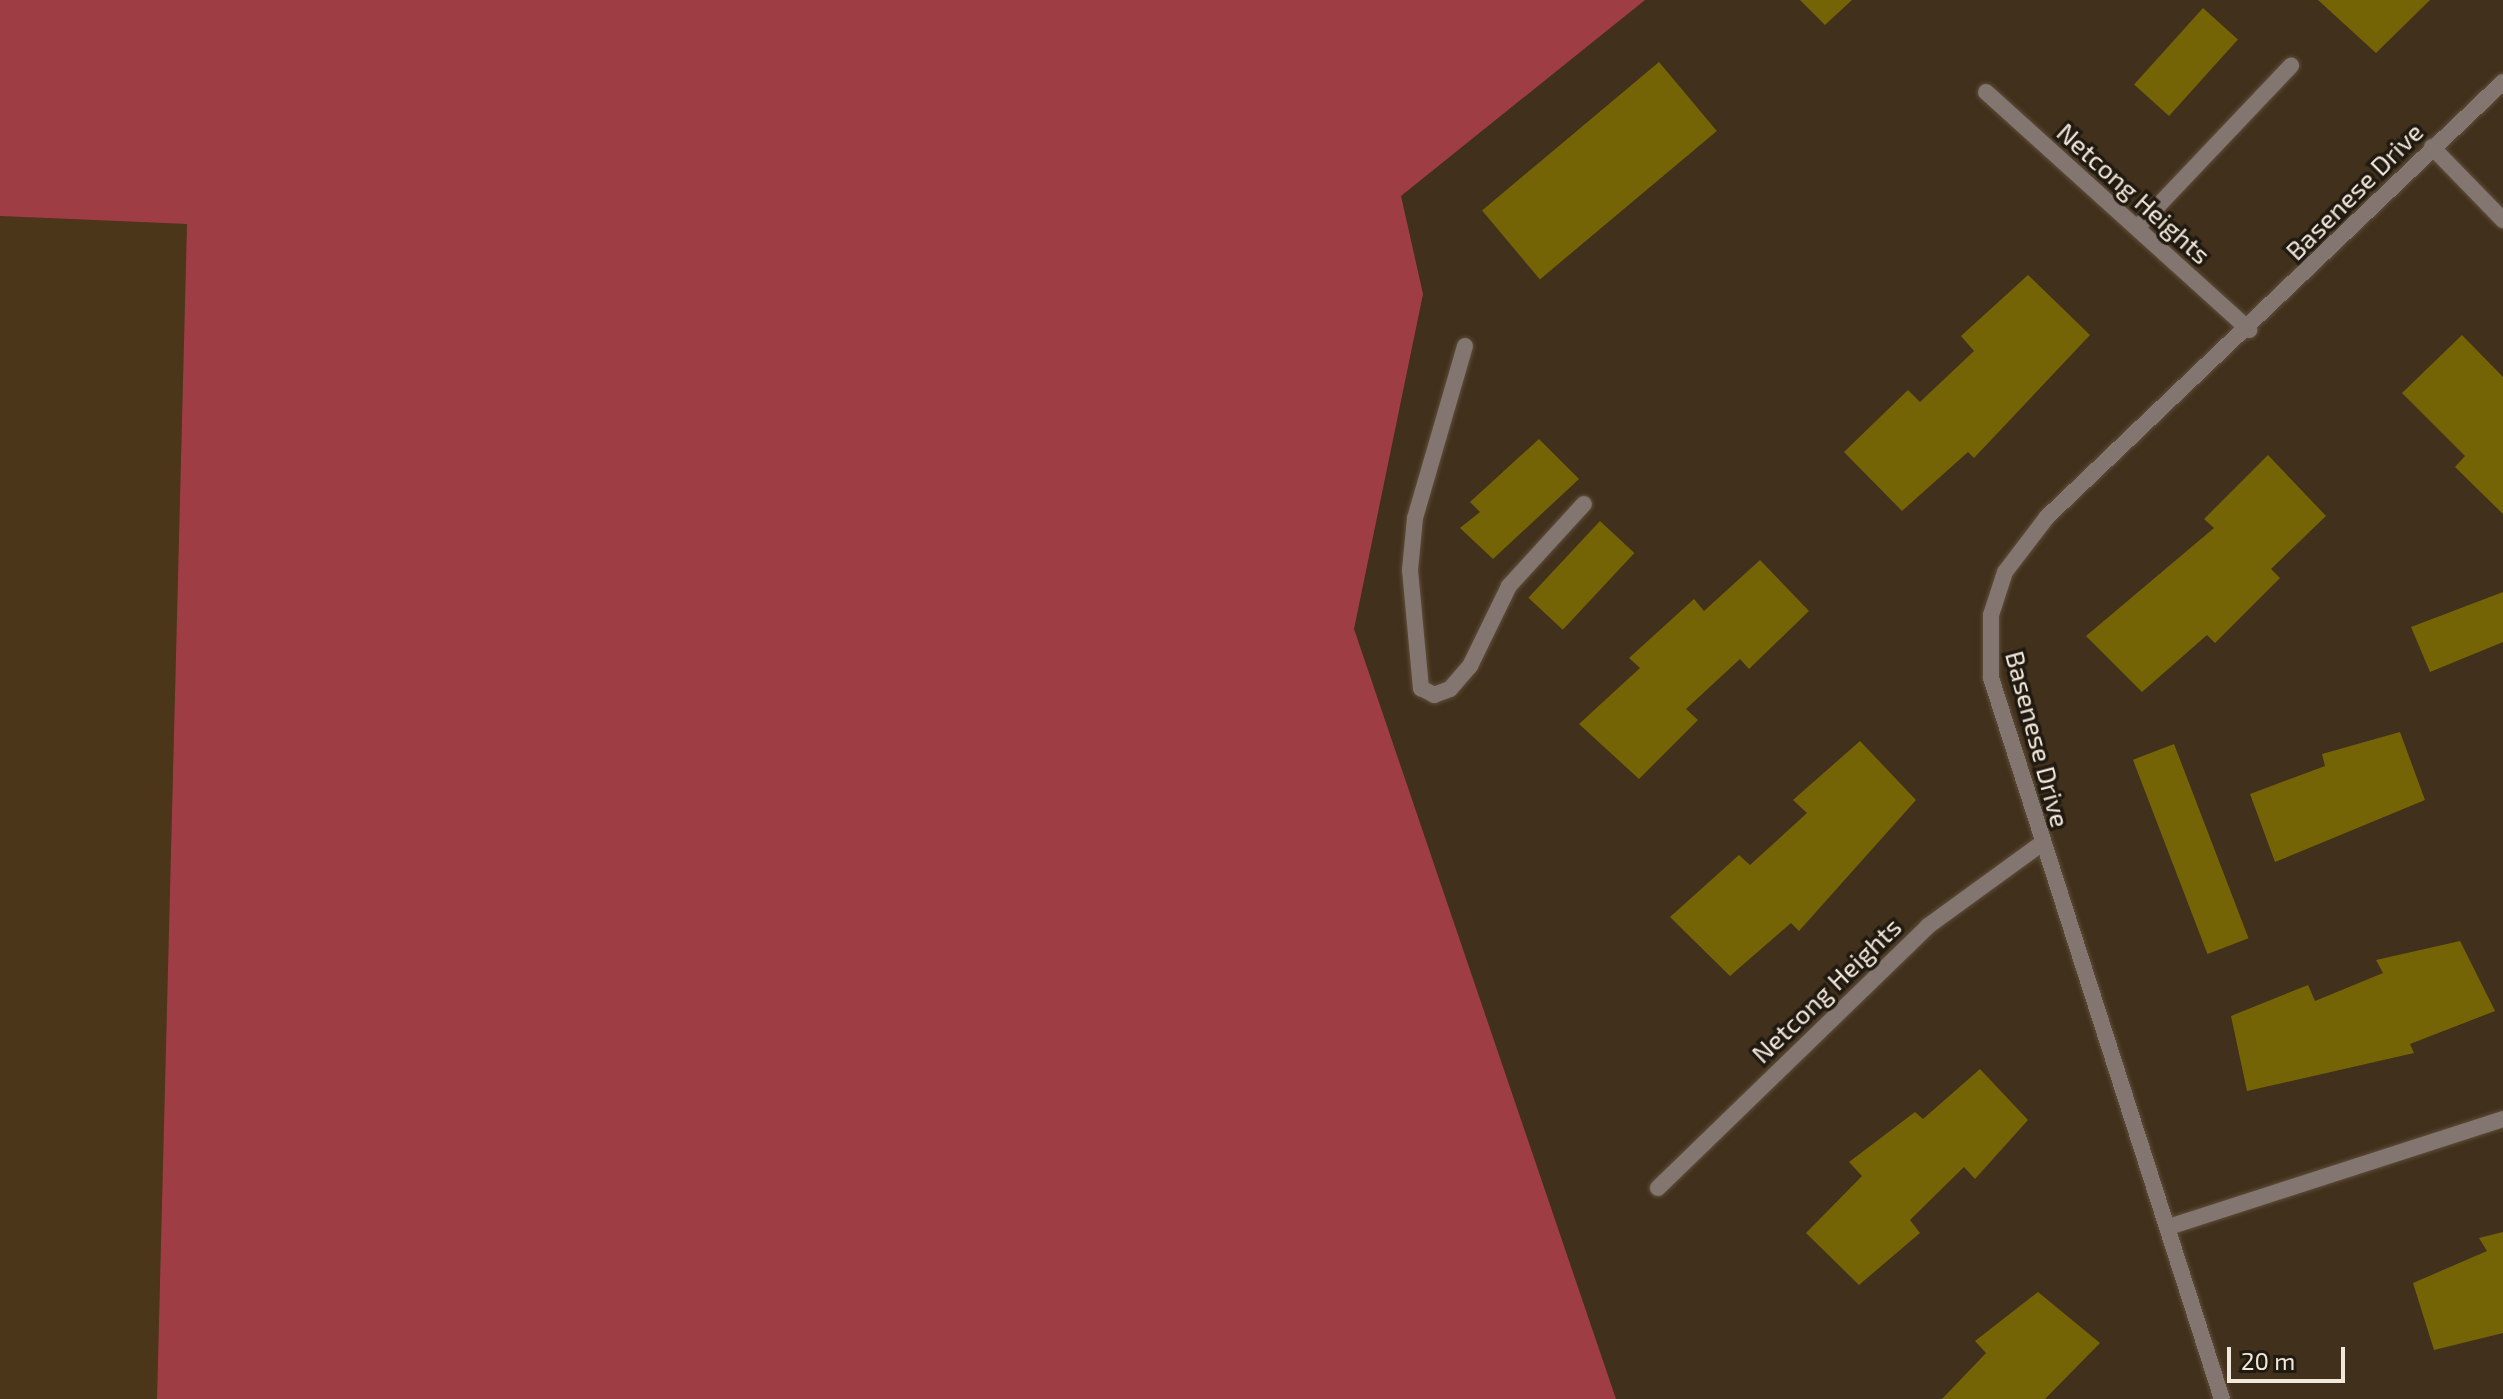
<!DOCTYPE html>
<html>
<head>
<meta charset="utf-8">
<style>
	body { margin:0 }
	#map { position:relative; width:2503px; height:1399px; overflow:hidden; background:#41301b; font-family:"Exo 2",sans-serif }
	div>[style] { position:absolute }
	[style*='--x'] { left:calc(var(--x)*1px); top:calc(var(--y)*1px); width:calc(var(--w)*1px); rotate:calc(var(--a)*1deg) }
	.built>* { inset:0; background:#4b361a }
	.forest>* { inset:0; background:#9e3e44 }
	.building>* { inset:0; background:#746406; transform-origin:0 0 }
	.roads { filter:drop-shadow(0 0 2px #5d4d3a) drop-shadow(0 0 2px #5d4d3a) }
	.lane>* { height:16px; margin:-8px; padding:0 8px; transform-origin:8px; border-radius:8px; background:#837670 }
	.street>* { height:16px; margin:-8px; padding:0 8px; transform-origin:8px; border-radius:8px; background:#837670 }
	span { translate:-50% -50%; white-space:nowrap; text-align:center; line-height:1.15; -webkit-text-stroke:7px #211a11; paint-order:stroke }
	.street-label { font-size:26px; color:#f2e7db }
	.scale { position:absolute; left:2227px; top:1347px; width:118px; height:36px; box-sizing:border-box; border:4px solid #f2e7db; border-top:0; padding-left:10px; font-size:24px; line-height:28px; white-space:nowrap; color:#f2e7db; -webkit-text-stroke:6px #211a11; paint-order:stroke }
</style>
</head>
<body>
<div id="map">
	<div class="built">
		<i style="clip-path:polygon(0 216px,187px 224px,157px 1399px,0 1399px)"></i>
	</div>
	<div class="forest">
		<i style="clip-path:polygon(0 0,1645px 0,1401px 196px,1423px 294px,1354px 629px,1616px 1399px,157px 1399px,187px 224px,0 216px)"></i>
	</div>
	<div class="building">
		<i style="clip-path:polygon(1800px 0,1852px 0,1825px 25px)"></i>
		<i style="clip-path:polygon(2318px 0,2430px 0,2376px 53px)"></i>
		<i style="left:2203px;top:8px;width:47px;height:103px;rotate:42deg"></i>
		<i style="left:1659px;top:62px;width:90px;height:231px;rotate:50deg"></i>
		<i style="clip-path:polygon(2028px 275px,2090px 335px,1974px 458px,1968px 452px,1902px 511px,1844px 452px,1908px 390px,1920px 402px,1974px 351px,1961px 336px)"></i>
		<i style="clip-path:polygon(2462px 335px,2503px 377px,2503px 514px,2455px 467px,2465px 456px,2402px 393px)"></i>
		<i style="clip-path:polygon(1539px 439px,1579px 479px,1493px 559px,1460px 528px,1480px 512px,1470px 502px)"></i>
		<i style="clip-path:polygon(2268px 455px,2326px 516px,2271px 569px,2280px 578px,2215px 643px,2207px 635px,2142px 692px,2086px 636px,2214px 528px,2204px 519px)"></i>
		<i style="left:1600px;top:521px;width:47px;height:105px;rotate:43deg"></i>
		<i style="clip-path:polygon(1760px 560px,1809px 611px,1749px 669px,1740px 659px,1686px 709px,1698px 720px,1639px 779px,1579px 724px,1640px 668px,1629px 658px,1694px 599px,1704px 611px)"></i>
		<i style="clip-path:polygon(2503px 592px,2503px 642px,2430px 672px,2411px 627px)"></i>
		<i style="clip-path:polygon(2400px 732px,2425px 800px,2275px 862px,2250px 794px,2325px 766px,2322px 754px)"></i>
		<i style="clip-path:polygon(1860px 741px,1916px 800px,1799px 931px,1791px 923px,1730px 976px,1670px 917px,1739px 855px,1750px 865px,1807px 813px,1793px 800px)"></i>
		<i style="left:2174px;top:744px;width:208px;height:44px;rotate:69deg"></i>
		<i style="clip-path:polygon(2460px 941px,2495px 1011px,2410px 1044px,2414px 1053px,2247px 1091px,2231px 1016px,2308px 985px,2315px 1001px,2383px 973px,2376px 960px)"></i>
		<i style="clip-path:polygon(1980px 1069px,2028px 1120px,1975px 1179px,1964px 1167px,1910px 1220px,1920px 1233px,1859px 1285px,1806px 1233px,1862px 1176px,1849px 1162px,1915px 1112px,1923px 1119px)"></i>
		<i style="clip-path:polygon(2503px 1232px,2503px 1333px,2434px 1350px,2413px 1283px,2487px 1251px,2479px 1238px)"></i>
		<i style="clip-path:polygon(2038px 1292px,2100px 1343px,2045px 1399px,1942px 1399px,1986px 1353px,1975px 1341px)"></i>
	</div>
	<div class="roads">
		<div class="lane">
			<i style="--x:2137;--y:228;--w:224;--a:-46.5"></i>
		</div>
		<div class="street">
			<i style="--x:1986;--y:92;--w:355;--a:42.1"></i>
			<i style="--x:2432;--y:147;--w:102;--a:45.8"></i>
			<i style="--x:1465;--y:346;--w:179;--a:106.2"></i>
			<i style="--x:1415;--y:518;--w:52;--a:95.5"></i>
			<i style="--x:1410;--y:570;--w:119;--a:84.7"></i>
			<i style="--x:1421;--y:688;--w:15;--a:28"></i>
			<i style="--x:1434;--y:695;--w:17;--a:-21"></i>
			<i style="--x:1450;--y:689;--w:30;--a:-49"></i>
			<i style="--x:1470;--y:666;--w:89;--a:-64"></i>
			<i style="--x:1509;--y:586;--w:111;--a:-47.6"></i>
			<i style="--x:1658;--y:1188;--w:376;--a:-44.1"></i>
			<i style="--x:1928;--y:926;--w:140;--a:-36"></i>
			<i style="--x:2169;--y:1227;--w:351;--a:-17.9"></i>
			<i style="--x:2222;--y:1399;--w:757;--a:-107.76"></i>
			<i style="--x:1991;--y:678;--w:63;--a:-90"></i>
			<i style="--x:1991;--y:615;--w:45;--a:-72"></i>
			<i style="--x:2005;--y:572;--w:69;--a:-52.6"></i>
			<i style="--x:2047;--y:517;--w:630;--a:-43.65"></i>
		</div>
	</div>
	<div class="street-label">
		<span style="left:2354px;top:191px;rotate:-45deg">Basenese Drive</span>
		<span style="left:2134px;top:193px;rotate:42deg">Netcong Heights</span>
		<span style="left:2038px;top:739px;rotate:75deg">Basenese Drive</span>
		<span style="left:1826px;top:990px;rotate:-44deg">Netcong Heights</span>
	</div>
	<div class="scale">20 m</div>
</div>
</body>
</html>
